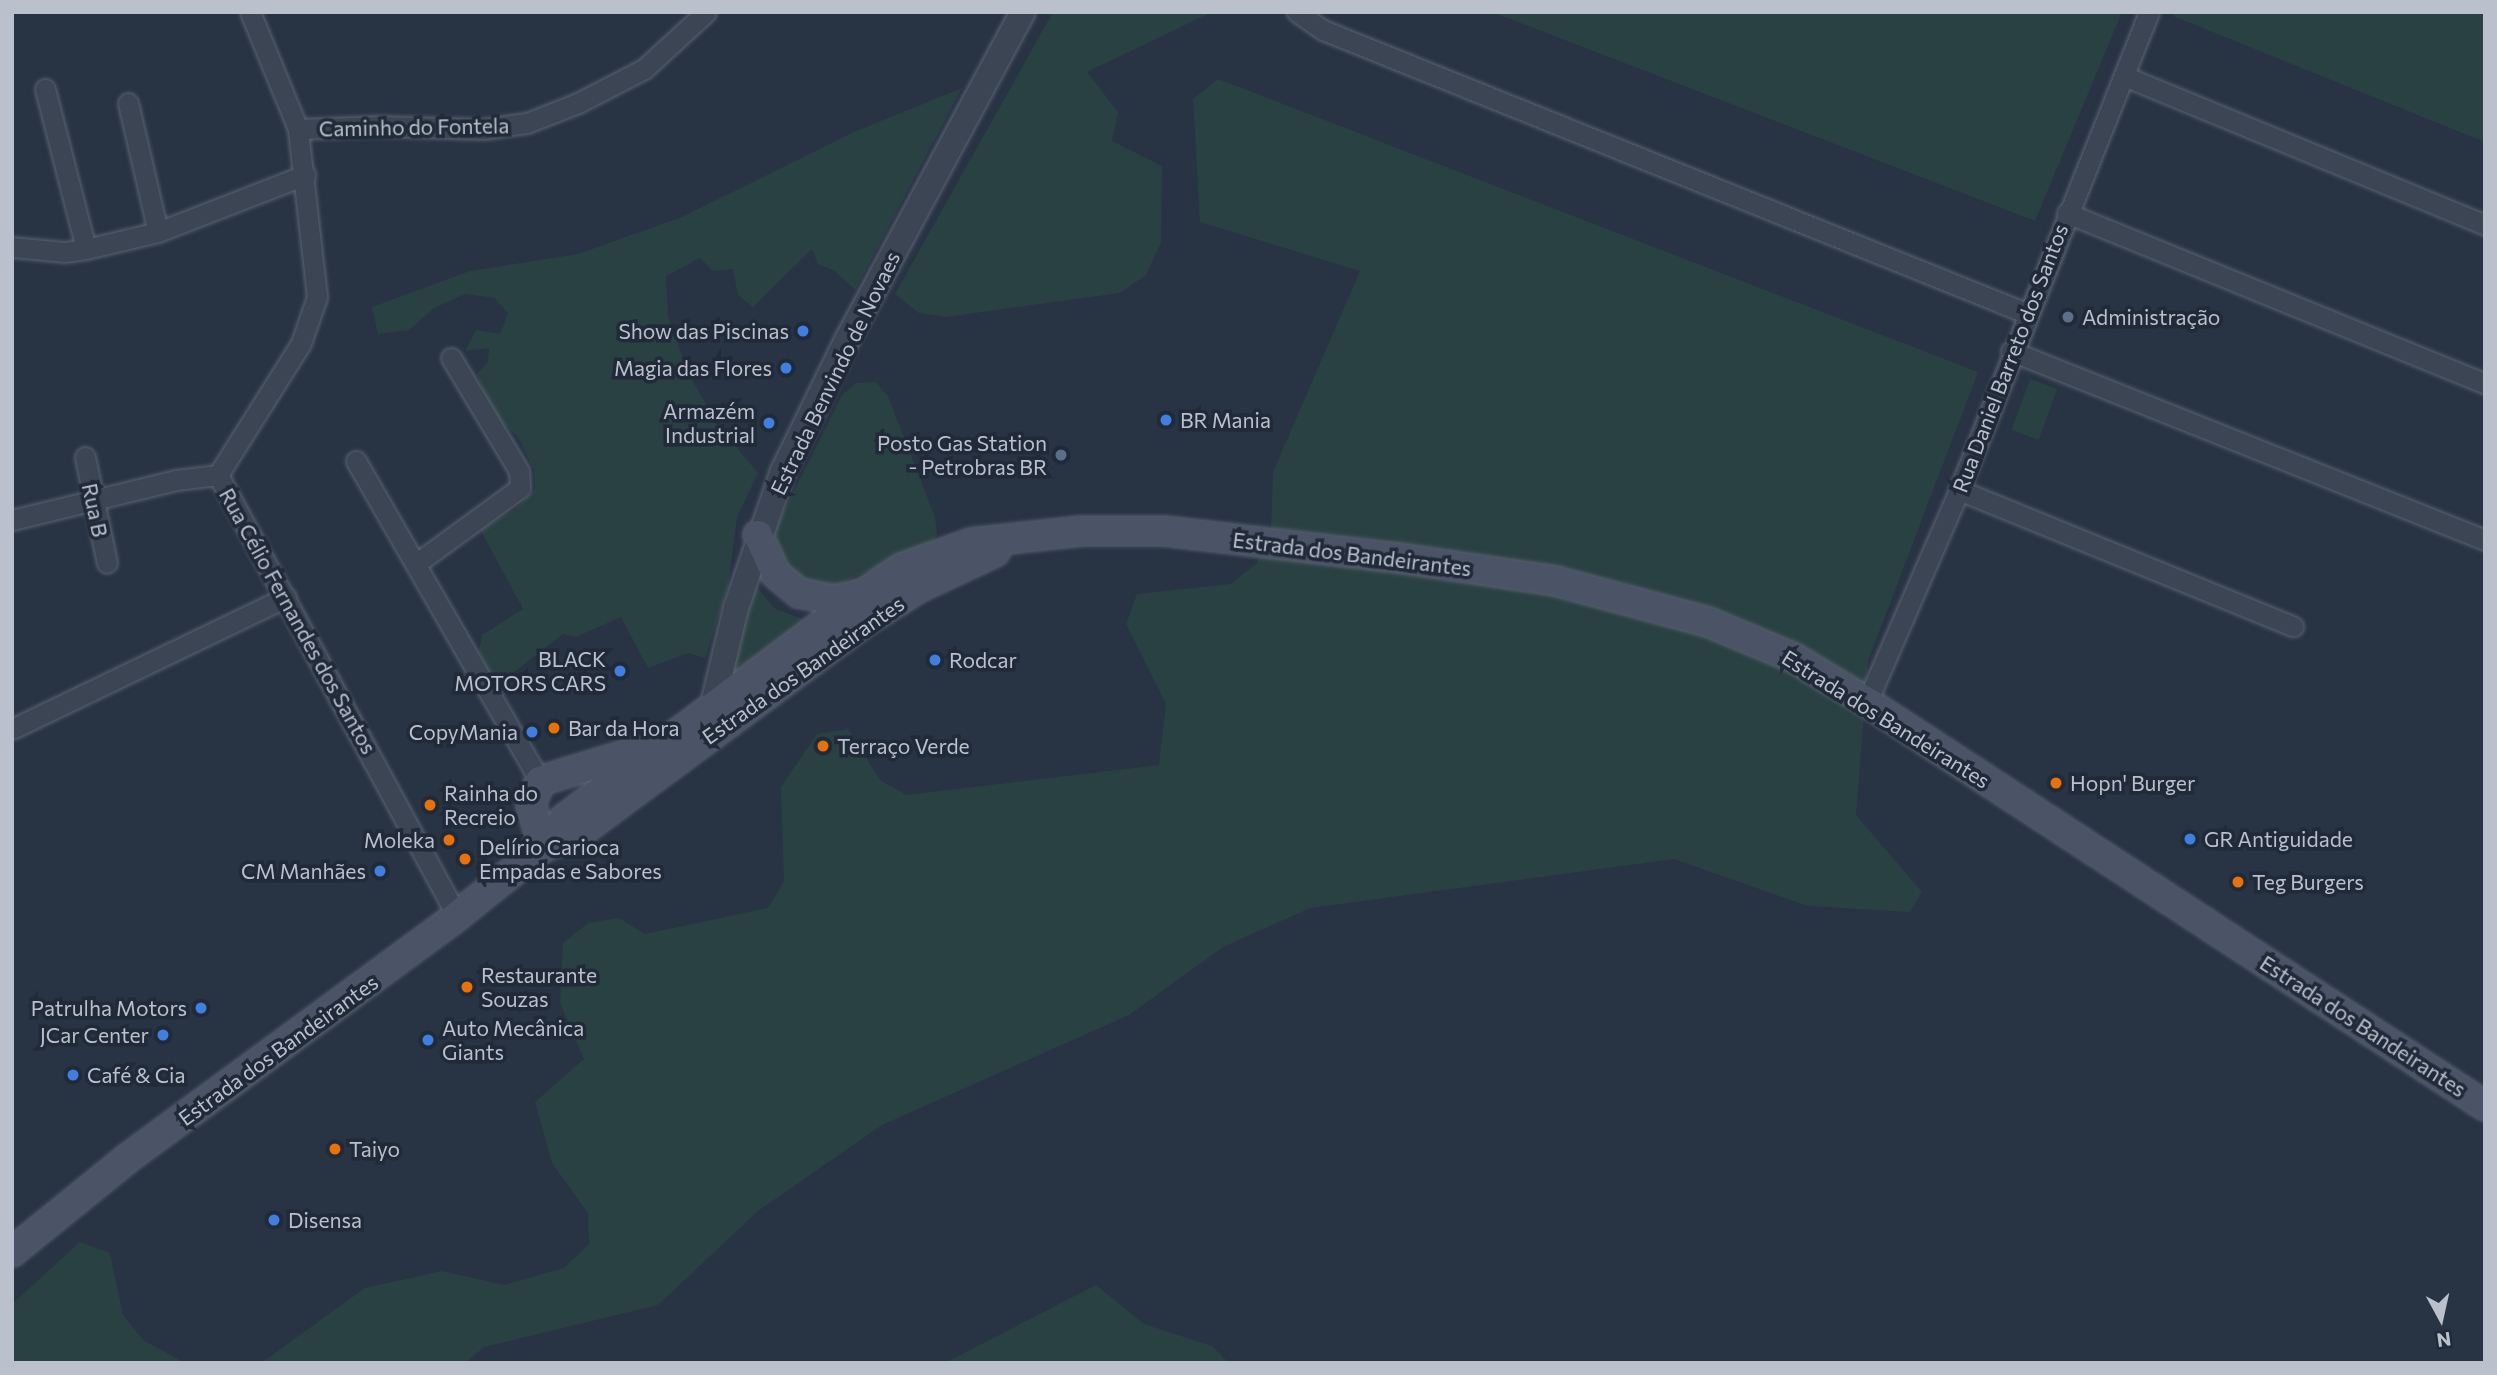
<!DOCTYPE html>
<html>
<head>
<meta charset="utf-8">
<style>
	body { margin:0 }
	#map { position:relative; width:2497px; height:1375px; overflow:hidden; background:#283344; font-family:Commissioner,sans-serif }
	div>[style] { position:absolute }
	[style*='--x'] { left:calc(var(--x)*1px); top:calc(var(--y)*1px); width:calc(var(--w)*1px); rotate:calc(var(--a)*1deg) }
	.green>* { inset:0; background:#2a4144; transform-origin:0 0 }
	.roads { filter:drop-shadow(0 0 2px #5b6371) drop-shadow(0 0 2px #5b6371) }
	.minor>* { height:19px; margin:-9.5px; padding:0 9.5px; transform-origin:9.5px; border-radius:9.5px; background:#3c4553 }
	.tertiary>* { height:24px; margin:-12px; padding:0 12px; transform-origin:12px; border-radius:12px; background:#3c4553 }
	.secondary>* { height:28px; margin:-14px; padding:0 14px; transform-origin:14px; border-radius:14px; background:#4a5466 }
	.dots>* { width:19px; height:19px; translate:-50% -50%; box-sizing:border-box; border:4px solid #212a39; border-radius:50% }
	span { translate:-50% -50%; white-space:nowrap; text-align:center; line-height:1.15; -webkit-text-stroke:7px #212a39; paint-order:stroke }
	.street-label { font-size:21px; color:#bac1cd }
	.poi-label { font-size:21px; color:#bac1cd }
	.left { translate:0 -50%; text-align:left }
	.right { translate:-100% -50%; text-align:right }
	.frame { position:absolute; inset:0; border:14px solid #bac1cd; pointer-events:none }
	.north { position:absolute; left:2406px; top:1284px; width:70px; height:70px; -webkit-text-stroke:5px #212a39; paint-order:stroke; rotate:172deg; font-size:19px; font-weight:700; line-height:28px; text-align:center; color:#bac1cd }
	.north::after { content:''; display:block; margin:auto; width:24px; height:32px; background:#bac1cd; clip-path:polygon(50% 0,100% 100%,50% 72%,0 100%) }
</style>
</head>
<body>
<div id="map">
	<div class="green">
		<i style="clip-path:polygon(1053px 12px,1212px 12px,1087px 72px,1118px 112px,1112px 141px,1162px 166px,1161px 242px,1146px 275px,1120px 293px,946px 317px,919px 313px,895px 294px)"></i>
		<i style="clip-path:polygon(1492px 12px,2122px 12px,2035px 221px)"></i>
		<i style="clip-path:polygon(2174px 12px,2485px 12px,2485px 142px,2173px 16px)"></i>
		<i style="clip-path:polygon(1218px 79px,1978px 372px,1868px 661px,1856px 815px,1922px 892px,1910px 912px,1808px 906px,1674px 859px,1310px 908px,1223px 947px,1129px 1015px,882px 1125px,758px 1211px,658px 1305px,484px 1347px,465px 1363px,261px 1363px,365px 1288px,442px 1271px,504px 1285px,564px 1268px,589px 1244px,588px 1213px,552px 1163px,535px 1102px,584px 1059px,560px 1003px,563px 943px,588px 923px,619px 918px,645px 934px,768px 908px,784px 881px,781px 787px,817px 734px,848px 729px,880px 780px,906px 795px,1159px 765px,1166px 704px,1126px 624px,1137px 594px,1231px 584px,1256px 564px,1271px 534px,1273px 472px,1360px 271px,1200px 222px,1193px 99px)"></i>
		<i style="clip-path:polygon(962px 88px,855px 290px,835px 271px,818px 264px,812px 249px,753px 307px,738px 295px,733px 269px,713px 271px,700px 258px,666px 276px,668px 317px,691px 379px,722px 430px,758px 473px,737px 517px,728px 587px,705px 658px,688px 653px,648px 668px,621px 617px,576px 637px,563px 634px,496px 686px,479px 652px,482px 635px,523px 609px,480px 529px,516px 509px,535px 489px,534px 470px,518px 437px,494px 416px,477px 374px,488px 362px,489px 348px,465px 351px,476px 330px,500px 334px,508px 314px,495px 298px,465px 294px,434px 308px,409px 330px,378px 334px,372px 307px,470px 271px,578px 254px,682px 217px,854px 132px)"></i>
		<i style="left:2030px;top:379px;width:29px;height:54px;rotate:20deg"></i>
		<i style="clip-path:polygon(876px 382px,888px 396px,935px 517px,937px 535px,928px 546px,824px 590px,803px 588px,778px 561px,774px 531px,842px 395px,856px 383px)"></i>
		<i style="clip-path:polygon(753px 583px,774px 608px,813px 623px,725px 686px)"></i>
		<i style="clip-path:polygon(80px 1242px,110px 1253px,123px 1315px,143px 1340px,185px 1363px,12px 1363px,12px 1304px)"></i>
		<i style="clip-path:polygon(1096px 1285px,1144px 1324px,1212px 1346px,1229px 1363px,945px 1363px)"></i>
	</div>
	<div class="roads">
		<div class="minor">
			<i style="--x:1297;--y:12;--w:32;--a:35"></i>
			<i style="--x:1323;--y:30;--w:758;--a:21.93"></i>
			<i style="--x:2124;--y:76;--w:391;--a:22.4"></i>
			<i style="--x:45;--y:89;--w:165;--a:75.6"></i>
			<i style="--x:128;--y:103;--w:132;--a:76.9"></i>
			<i style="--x:298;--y:129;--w:82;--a:-2.1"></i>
			<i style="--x:380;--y:126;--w:103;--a:1.7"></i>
			<i style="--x:483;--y:129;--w:44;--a:-7.8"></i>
			<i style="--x:527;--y:123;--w:55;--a:-21.4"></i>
			<i style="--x:578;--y:103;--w:74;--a:-27.3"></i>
			<i style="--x:644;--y:69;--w:84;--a:-42.6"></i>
			<i style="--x:2067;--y:213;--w:452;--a:22.2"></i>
			<i style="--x:12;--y:247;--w:53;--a:5.4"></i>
			<i style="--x:65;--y:252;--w:21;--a:-8"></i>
			<i style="--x:86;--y:249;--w:74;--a:-13.3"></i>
			<i style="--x:158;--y:232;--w:158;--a:-21.2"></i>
			<i style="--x:2011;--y:351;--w:510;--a:21.74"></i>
			<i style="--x:85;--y:457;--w:108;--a:78.3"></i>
			<i style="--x:356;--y:461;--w:369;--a:60.1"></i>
			<i style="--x:218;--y:475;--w:502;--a:61.54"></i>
			<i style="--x:218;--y:475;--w:156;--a:-57.8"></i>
			<i style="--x:301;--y:343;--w:49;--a:-70.8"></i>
			<i style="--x:317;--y:297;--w:169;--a:-96.5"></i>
			<i style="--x:298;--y:129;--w:126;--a:-112.3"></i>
			<i style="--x:1959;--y:490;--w:361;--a:22.2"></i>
			<i style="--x:12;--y:520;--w:169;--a:-13.7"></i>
			<i style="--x:176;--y:480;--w:42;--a:-6.8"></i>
			<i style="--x:417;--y:563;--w:127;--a:-36.1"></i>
			<i style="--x:520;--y:488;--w:17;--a:-93"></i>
			<i style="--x:519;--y:471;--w:132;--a:-121"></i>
			<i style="--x:1867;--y:702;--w:231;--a:-66.5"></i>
			<i style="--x:1959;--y:490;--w:514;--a:-68.32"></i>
			<i style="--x:12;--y:729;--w:304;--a:-25.7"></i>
		</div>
		<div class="tertiary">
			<i style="--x:710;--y:717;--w:112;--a:-76.6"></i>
			<i style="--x:736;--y:608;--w:145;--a:-71.1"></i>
			<i style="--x:783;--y:471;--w:148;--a:-64"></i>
			<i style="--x:848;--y:338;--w:370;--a:-61.8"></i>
		</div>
		<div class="secondary">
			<i style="--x:758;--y:535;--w:43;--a:65.2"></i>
			<i style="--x:776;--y:574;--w:30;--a:40"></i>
			<i style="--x:799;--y:593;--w:36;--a:11"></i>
			<i style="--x:834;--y:600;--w:25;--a:-12"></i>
			<i style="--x:543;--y:847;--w:37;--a:-20"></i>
			<i style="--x:578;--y:834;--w:362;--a:-36.5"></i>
			<i style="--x:869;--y:619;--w:60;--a:-32.1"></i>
			<i style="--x:920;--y:587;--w:83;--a:-25"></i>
			<i style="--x:543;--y:847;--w:44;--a:-105.9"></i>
			<i style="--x:531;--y:805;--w:26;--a:-69"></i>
			<i style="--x:540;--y:781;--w:102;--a:-17"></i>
			<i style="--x:12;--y:1252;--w:149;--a:-39"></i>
			<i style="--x:128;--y:1158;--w:408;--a:-36.3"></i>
			<i style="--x:457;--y:916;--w:110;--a:-38.7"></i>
			<i style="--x:543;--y:847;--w:35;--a:-53"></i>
			<i style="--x:564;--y:819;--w:372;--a:-37"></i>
			<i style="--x:861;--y:595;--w:49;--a:-33.4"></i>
			<i style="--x:902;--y:568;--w:73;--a:-19.9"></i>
			<i style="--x:971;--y:543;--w:111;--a:-6.2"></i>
			<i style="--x:1081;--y:531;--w:83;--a:0"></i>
			<i style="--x:1164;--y:531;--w:243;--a:6.6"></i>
			<i style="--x:1405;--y:559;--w:152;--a:8.3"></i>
			<i style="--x:1555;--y:581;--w:158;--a:15"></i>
			<i style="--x:1708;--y:622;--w:93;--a:22.7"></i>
			<i style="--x:1794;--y:658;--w:85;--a:31.1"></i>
			<i style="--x:1867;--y:702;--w:738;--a:33.17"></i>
		</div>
	</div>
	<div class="dots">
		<i style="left:2068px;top:317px;background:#5c6f8a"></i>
		<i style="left:803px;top:331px;background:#3f7fe0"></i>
		<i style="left:786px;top:368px;background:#3f7fe0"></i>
		<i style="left:1166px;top:420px;background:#3f7fe0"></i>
		<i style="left:769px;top:423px;background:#3f7fe0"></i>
		<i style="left:1061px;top:455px;background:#5c6f8a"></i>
		<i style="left:935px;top:660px;background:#3f7fe0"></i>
		<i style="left:620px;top:671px;background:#3f7fe0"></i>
		<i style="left:554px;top:728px;background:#e8710a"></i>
		<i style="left:532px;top:732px;background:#3f7fe0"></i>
		<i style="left:823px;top:746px;background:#e8710a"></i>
		<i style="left:2056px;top:783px;background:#e8710a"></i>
		<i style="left:430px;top:805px;background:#e8710a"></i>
		<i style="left:2190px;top:839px;background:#3f7fe0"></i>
		<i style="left:449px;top:840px;background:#e8710a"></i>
		<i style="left:465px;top:859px;background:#e8710a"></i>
		<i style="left:380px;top:871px;background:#3f7fe0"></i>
		<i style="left:2238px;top:882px;background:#e8710a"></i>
		<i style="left:467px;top:987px;background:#e8710a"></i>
		<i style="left:201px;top:1008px;background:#3f7fe0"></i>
		<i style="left:163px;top:1035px;background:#3f7fe0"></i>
		<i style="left:428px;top:1040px;background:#3f7fe0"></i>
		<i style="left:73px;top:1075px;background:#3f7fe0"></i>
		<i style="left:335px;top:1149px;background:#e8710a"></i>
		<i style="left:274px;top:1220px;background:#3f7fe0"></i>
	</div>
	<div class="street-label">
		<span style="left:414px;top:127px;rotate:-1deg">Caminho do Fontela</span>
		<span style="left:2010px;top:358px;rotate:-69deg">Rua Daniel Barreto dos Santos</span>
		<span style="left:835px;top:373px;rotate:-64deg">Estrada Benvindo de Novaes</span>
		<span style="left:95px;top:510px;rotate:78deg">Rua B</span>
		<span style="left:1352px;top:554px;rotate:7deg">Estrada dos Bandeirantes</span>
		<span style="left:298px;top:621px;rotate:61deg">Rua Célio Fernandes dos Santos</span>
		<span style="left:803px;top:670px;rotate:-35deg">Estrada dos Bandeirantes</span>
		<span style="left:1886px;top:719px;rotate:32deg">Estrada dos Bandeirantes</span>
		<span style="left:2363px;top:1026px;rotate:33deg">Estrada dos Bandeirantes</span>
		<span style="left:278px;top:1050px;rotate:-36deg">Estrada dos Bandeirantes</span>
	</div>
	<div class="poi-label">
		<span class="left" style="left:2082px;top:317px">Administração</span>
		<span class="right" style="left:789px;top:331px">Show das Piscinas</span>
		<span class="right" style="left:772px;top:368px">Magia das Flores</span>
		<span class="right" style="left:755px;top:423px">Armazém<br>Industrial</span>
		<span class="left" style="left:1180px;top:420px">BR Mania</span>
		<span class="right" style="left:1047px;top:455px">Posto Gas Station<br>- Petrobras BR</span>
		<span class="right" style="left:606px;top:671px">BLACK<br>MOTORS CARS</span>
		<span class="left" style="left:949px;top:660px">Rodcar</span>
		<span class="left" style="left:568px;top:728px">Bar da Hora</span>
		<span class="right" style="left:518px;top:732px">CopyMania</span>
		<span class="left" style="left:837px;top:746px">Terraço Verde</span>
		<span class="left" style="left:2070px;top:783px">Hopn' Burger</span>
		<span class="left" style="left:444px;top:805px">Rainha do<br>Recreio</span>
		<span class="left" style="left:2204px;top:839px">GR Antiguidade</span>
		<span class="right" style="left:435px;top:840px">Moleka</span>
		<span class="left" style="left:479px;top:859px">Delírio Carioca<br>Empadas e Sabores</span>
		<span class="right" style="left:366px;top:871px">CM Manhães</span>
		<span class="left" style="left:2252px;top:882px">Teg Burgers</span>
		<span class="left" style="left:481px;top:987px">Restaurante<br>Souzas</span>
		<span class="right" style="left:187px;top:1008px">Patrulha Motors</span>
		<span class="left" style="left:442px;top:1040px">Auto Mecânica<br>Giants</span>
		<span class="right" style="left:149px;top:1035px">JCar Center</span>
		<span class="left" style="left:87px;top:1075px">Café &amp; Cia</span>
		<span class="left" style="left:349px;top:1149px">Taiyo</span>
		<span class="left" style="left:288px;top:1220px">Disensa</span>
	</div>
	<div class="frame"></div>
	<div class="north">N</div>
</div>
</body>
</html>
